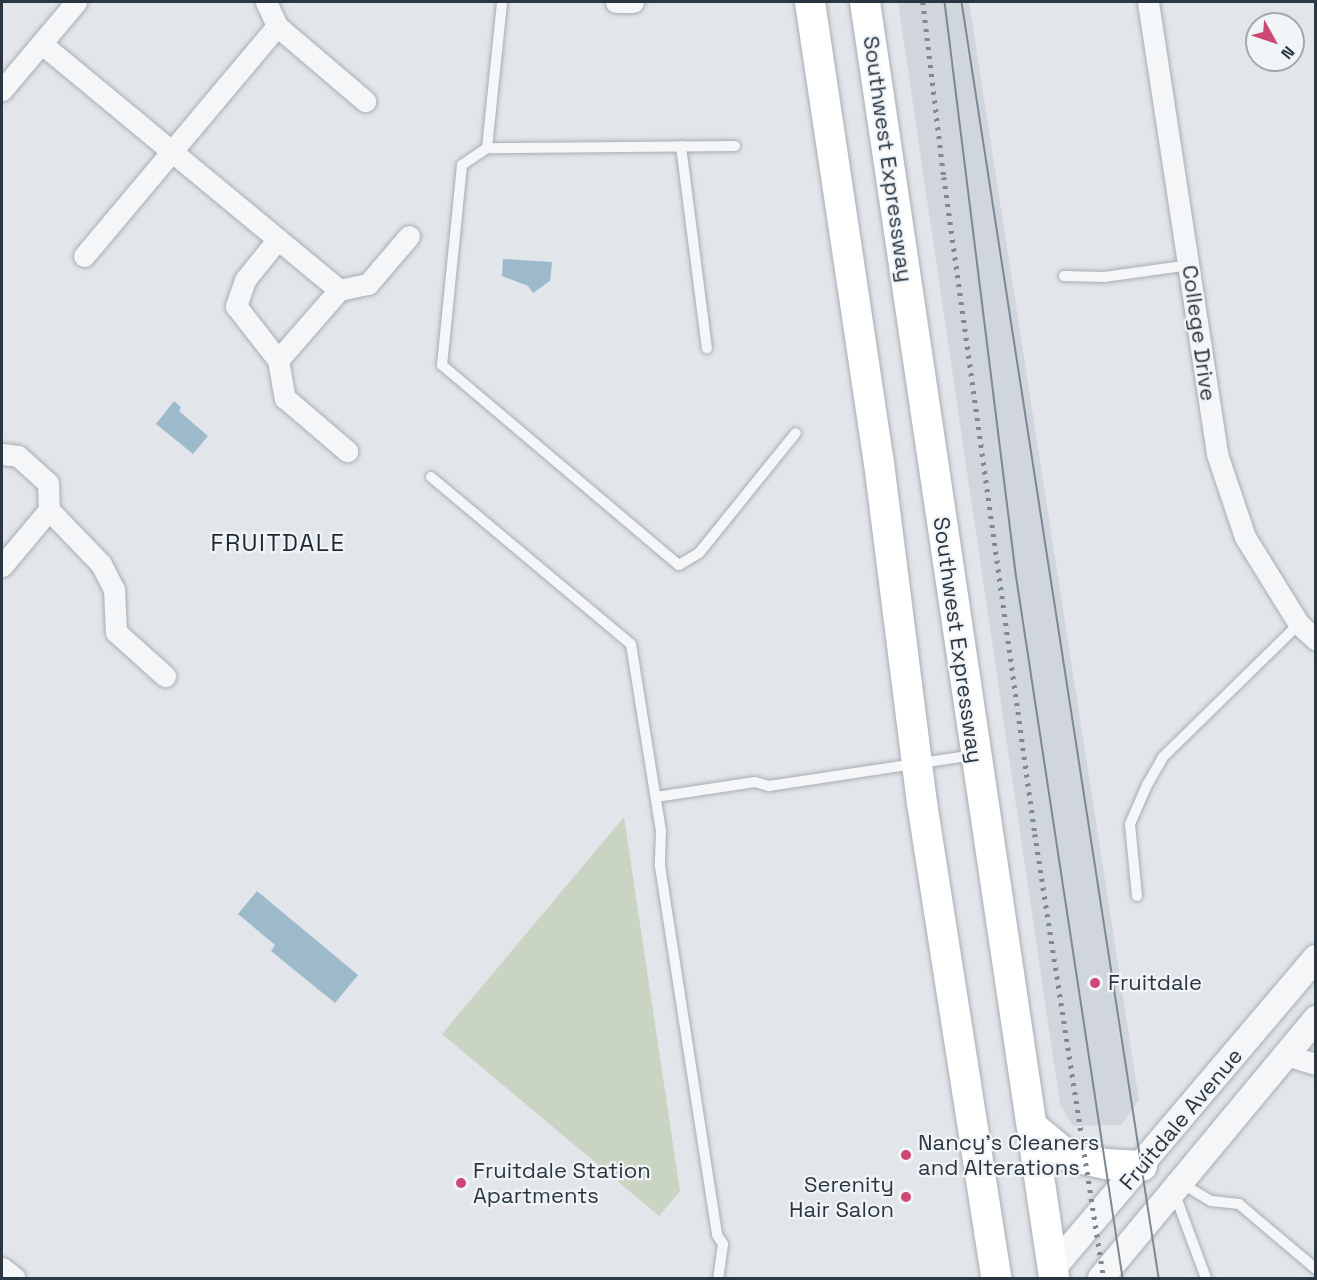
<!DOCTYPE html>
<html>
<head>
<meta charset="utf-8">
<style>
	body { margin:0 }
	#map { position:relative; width:1317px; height:1280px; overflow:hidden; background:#e2e6ea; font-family:"Space Grotesk",sans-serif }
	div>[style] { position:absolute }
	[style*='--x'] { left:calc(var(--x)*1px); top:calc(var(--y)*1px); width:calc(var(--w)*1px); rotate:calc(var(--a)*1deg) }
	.built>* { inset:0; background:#d0d6dc }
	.green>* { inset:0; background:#cad4c3 }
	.water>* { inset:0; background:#9dbaca }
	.roads { filter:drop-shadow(0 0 2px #a7aeb4) drop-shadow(0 0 2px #a7aeb4) }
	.service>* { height:10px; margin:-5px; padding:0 5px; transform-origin:5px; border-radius:5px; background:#f4f6f8 }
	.minor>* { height:21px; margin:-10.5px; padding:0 10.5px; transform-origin:10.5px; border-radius:10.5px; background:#f4f6f8 }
	.tertiary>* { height:26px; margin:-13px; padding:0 13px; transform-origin:13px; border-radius:13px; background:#f4f6f8 }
	.secondary>* { height:30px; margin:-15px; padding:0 15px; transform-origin:15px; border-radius:15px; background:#fff }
	.tram>* { height:1.5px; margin:-0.75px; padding:0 0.75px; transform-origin:0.75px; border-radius:0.75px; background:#7b8993 }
	.rail>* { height:4.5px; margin-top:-2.25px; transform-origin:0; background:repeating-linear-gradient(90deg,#7b8993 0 3px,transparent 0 9px) }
	.dots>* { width:16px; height:16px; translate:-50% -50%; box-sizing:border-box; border:3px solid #f1f5f7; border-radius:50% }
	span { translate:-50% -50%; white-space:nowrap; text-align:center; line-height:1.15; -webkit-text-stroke:4.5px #f1f5f7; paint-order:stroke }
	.street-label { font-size:22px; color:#2a3742 }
	.poi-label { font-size:22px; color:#2a3742 }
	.left { translate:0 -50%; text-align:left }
	.right { translate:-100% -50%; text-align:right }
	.neighbourhood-label { font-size:24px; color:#1c2833; letter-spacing:1.5px }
	.frame { position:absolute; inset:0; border:3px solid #2a3742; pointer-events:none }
	.north { position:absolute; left:1245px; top:12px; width:60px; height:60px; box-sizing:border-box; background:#f1f5f7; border:2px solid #a1a9af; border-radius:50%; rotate:130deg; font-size:16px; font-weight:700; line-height:24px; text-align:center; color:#2a3742 }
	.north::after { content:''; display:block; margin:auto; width:21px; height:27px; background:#cd4874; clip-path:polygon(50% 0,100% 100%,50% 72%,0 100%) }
</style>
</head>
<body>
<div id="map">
	<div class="built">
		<i style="clip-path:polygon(898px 2px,969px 2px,1139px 1100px,1121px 1125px,1073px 1126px,1060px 1104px)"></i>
	</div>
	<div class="green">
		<i style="clip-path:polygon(624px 817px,680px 1191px,659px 1216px,442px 1034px)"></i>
	</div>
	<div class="water">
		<i style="clip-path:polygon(503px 259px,552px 262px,550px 281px,533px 293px,528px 286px,502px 276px)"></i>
		<i style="clip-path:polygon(174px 401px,181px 407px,179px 411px,208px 436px,193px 454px,156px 424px)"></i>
		<i style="clip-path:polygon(257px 891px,358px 975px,335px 1003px,271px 951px,275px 945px,238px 914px)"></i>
	</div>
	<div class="roads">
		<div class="service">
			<i style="--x:681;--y:146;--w:204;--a:82.7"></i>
			<i style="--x:735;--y:146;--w:248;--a:179.5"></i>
			<i style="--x:487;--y:148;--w:30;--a:146"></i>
			<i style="--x:462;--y:165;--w:201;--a:95.7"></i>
			<i style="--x:442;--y:365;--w:310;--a:40.2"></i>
			<i style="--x:679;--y:565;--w:23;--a:-31"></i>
			<i style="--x:699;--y:553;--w:154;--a:-51.1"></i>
			<i style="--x:487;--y:148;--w:147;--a:-84.1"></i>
			<i style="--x:1064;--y:276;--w:40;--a:1.4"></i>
			<i style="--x:1104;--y:277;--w:87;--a:-7.9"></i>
			<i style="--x:431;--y:477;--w:261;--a:39.9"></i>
			<i style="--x:631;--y:644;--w:189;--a:80.9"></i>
			<i style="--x:661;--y:831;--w:35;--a:92"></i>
			<i style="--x:660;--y:866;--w:373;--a:81.2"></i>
			<i style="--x:717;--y:1235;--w:11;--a:56"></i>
			<i style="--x:723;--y:1244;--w:34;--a:98"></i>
			<i style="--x:656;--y:797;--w:100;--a:-8.6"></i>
			<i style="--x:755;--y:782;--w:15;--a:16"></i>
			<i style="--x:769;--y:786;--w:208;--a:-8.6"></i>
			<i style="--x:1137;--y:896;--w:72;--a:-95.6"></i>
			<i style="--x:1130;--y:824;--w:43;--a:-66.4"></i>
			<i style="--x:1147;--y:785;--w:32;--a:-60"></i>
			<i style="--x:1163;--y:757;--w:190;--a:-44.4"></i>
			<i style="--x:1181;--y:1183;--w:35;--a:31"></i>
			<i style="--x:1211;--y:1201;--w:28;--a:6"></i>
			<i style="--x:1239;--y:1204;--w:101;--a:40.2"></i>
			<i style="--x:1174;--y:1192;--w:92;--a:69.6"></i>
		</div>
		<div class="minor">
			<i style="--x:266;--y:2;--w:26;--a:65"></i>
			<i style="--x:277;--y:26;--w:116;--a:40.4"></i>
			<i style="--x:616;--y:2;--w:17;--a:0"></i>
			<i style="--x:1148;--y:2;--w:457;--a:81.3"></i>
			<i style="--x:1217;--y:454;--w:88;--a:71.4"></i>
			<i style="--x:1245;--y:537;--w:102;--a:58.2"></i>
			<i style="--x:1299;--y:624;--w:23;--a:43"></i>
			<i style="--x:42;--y:44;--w:386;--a:39.6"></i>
			<i style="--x:339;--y:290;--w:30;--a:-12"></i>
			<i style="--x:368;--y:284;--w:63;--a:-49.5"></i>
			<i style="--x:2;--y:90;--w:115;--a:-49.9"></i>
			<i style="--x:277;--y:240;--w:51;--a:128.7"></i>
			<i style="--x:245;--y:280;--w:28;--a:109"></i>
			<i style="--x:236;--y:306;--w:68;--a:52.1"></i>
			<i style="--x:278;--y:360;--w:39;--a:80"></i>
			<i style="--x:285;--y:398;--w:82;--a:40.5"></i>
			<i style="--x:84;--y:256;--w:300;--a:-50"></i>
			<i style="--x:278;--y:360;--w:93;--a:-48.9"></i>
			<i style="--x:2;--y:454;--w:16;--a:7"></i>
			<i style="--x:18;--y:456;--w:40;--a:42"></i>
			<i style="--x:48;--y:483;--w:27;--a:88"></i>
			<i style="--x:49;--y:510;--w:75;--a:46.1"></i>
			<i style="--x:101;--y:564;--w:28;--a:63"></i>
			<i style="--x:114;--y:589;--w:43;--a:87.3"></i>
			<i style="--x:116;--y:632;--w:66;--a:41.9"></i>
			<i style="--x:2;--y:566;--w:73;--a:-50"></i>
			<i style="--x:1286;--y:1055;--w:31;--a:17"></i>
			<i style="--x:2;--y:1268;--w:16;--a:38"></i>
		</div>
		<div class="tertiary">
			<i style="--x:1052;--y:1269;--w:408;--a:-49.7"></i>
			<i style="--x:1101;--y:1278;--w:337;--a:-50.3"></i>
		</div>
		<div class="secondary">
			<i style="--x:810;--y:2;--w:466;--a:81.5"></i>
			<i style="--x:879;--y:463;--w:343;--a:82.8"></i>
			<i style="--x:922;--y:803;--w:481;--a:81.1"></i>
			<i style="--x:865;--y:2;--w:1290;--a:81.57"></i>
			<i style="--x:1033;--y:1127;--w:45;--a:39.6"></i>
			<i style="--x:1068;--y:1156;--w:39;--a:12"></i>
			<i style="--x:1106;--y:1164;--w:36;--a:3"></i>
		</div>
	</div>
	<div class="tram">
		<i style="--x:945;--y:2;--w:575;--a:82.91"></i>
		<i style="--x:1016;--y:573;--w:713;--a:81.37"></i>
		<i style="--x:962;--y:2;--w:1291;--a:81.22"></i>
	</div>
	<div class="rail">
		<i style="--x:923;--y:2;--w:176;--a:83.2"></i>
		<i style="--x:944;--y:177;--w:663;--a:82.11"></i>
		<i style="--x:1035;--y:834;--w:449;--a:81.2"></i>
	</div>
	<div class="dots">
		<i style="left:1095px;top:983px;background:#cd4874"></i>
		<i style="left:906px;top:1155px;background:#cd4874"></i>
		<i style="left:461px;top:1183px;background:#cd4874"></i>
		<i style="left:906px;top:1197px;background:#cd4874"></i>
	</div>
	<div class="street-label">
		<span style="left:888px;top:159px;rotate:82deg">Southwest Expressway</span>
		<span style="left:1199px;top:333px;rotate:82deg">College Drive</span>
		<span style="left:958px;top:640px;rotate:82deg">Southwest Expressway</span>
		<span style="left:1181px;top:1119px;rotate:-50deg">Fruitdale Avenue</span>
	</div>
	<div class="poi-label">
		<span class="left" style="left:1108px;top:983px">Fruitdale</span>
		<span class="left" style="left:918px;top:1155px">Nancy's Cleaners<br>and Alterations</span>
		<span class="left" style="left:473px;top:1183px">Fruitdale Station<br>Apartments</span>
		<span class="right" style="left:894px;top:1197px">Serenity<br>Hair Salon</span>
	</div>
	<div class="neighbourhood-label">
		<span style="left:278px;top:543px">FRUITDALE</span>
	</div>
	<div class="frame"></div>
	<div class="north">N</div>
</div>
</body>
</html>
